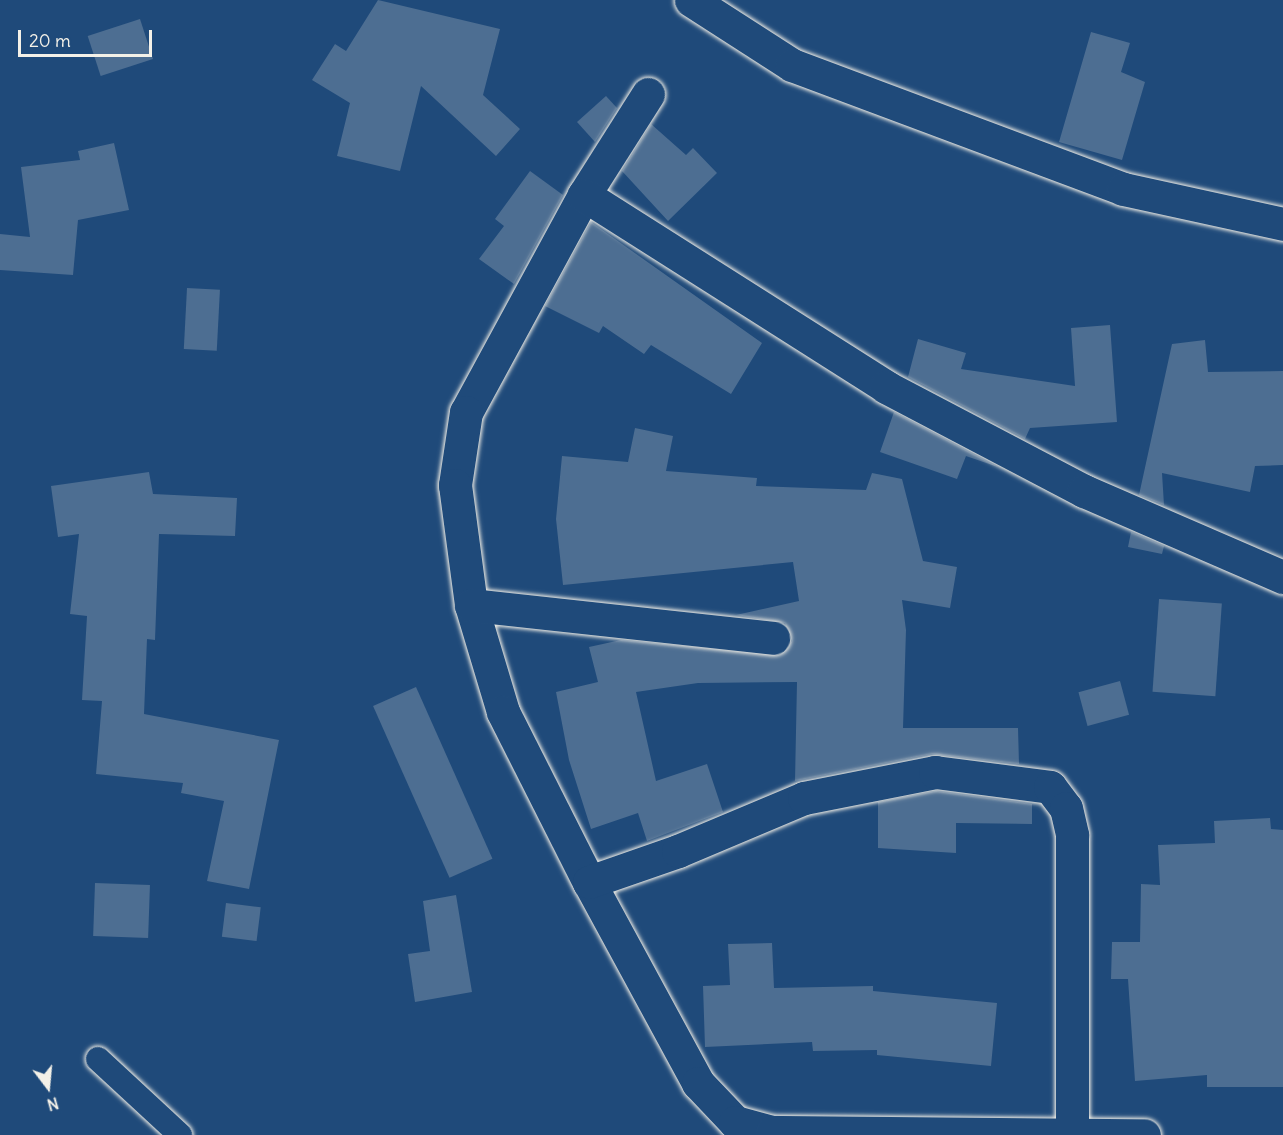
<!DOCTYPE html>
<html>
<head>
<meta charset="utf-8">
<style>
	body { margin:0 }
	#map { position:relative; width:1283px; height:1135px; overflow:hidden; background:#1f4a7a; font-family:Delius,sans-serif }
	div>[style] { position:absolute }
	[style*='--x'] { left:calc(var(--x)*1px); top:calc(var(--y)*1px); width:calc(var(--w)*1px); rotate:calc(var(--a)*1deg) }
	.building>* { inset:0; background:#4d6e92; transform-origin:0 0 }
	.roads { filter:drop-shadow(0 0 2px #f4f1e8) drop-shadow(0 0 2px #f4f1e8) }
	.service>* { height:24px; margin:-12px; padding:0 12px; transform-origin:12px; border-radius:12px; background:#1f4a7a }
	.minor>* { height:33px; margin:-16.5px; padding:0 16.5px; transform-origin:16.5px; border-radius:16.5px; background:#1f4a7a }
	span { translate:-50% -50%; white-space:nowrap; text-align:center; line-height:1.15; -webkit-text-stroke:6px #1f4a7a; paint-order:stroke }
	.north { position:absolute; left:18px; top:1057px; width:60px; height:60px; -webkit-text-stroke:4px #1f4a7a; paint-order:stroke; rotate:164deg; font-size:16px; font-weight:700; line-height:24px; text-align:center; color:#f4f1e8 }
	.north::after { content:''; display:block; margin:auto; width:21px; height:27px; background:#f4f1e8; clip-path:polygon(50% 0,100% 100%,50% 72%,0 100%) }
	.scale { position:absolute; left:18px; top:30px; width:134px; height:27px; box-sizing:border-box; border:3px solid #f4f1e8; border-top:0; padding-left:8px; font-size:18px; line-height:21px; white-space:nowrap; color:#f4f1e8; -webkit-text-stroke:4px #1f4a7a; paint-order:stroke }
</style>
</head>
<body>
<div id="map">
	<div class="building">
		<i style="clip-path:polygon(378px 0,500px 29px,483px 95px,520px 129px,496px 156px,421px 86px,400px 171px,337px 156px,350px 103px,312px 80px,335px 44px,346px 51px)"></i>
		<i style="left:140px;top:19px;width:42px;height:55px;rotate:72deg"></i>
		<i style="clip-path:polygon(1091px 32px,1130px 43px,1121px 72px,1145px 82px,1122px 160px,1059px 142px)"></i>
		<i style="clip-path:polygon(606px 96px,617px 108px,595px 142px,577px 122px)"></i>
		<i style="clip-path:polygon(651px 124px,686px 155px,693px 148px,717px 173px,668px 221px,622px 171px)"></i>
		<i style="clip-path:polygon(114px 143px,129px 210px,78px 220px,73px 275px,0 270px,0 234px,30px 237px,21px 167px,80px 160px,78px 151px)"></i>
		<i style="clip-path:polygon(530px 171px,563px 195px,514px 284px,479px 259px,504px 226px,495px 219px)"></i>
		<i style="clip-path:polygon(591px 222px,762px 343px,731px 394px,651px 345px,644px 354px,603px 326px,599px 333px,545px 306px)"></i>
		<i style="left:187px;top:288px;width:33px;height:61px;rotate:3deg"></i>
		<i style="clip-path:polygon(1110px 325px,1117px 422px,1030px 428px,1025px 439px,908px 377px,918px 339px,966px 353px,961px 369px,1075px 386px,1071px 328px)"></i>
		<i style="clip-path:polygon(1205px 340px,1208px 372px,1283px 371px,1283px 465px,1255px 466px,1250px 492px,1162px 473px,1164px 505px,1139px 495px,1172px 344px)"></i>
		<i style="clip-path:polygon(894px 412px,998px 467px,966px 456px,957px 479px,880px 452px)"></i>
		<i style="clip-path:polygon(635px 428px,673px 436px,666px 471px,757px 478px,756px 486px,866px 490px,872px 473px,902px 479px,923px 561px,957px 567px,950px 608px,902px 600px,906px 630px,903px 728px,1018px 728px,1019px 764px,932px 754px,795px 781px,797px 682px,698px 683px,636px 692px,656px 781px,707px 764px,723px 812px,647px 841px,638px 813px,591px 829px,569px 760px,556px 692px,598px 682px,589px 647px,621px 640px,780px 655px,792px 641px,785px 623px,736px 615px,799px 601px,793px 562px,563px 585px,556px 519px,562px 456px,628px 462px)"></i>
		<i style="clip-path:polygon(149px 472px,153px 494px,237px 498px,235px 536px,159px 534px,155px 640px,147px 639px,144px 714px,279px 740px,249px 889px,207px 881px,224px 801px,181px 793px,183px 783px,96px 774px,102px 701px,82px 700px,87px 616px,70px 614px,79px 534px,58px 537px,51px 486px)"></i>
		<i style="clip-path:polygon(1131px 532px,1164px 546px,1162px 554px,1128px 547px)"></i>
		<i style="left:1159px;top:599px;width:63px;height:93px;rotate:4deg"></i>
		<i style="left:1120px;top:681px;width:35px;height:43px;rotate:75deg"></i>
		<i style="left:416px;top:687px;width:188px;height:47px;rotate:66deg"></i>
		<i style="clip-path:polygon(936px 791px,1032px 804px,1032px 824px,956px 823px,956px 853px,878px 848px,878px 802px)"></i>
		<i style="clip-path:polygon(1270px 818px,1271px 829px,1283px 830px,1283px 1087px,1207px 1087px,1207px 1075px,1135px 1081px,1128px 979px,1111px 979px,1112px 942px,1140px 942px,1141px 884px,1160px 885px,1158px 845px,1215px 843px,1214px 821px)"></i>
		<i style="left:95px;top:883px;width:55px;height:53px;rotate:2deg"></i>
		<i style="clip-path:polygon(456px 895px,472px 992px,415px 1002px,408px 954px,430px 951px,423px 901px)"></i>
		<i style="left:226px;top:903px;width:35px;height:34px;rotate:7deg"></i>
		<i style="clip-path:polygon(772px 943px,774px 988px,873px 986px,873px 991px,997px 1003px,991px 1066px,877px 1055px,877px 1050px,813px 1051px,812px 1042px,705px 1047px,703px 986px,730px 985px,728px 944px)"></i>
	</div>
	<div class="roads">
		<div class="service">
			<i style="--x:98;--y:1059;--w:112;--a:42.8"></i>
		</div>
		<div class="minor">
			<i style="--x:691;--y:0;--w:120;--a:32.8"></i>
			<i style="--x:792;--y:65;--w:353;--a:20.5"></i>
			<i style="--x:1123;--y:189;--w:164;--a:12.3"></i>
			<i style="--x:648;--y:94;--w:120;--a:122.4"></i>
			<i style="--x:584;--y:195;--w:247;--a:118.5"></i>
			<i style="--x:466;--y:412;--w:74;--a:98.6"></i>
			<i style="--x:455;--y:485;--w:121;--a:82.4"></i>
			<i style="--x:471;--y:605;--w:112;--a:73.3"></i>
			<i style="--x:503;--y:712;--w:191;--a:63.2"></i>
			<i style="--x:589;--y:882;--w:229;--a:61.5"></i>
			<i style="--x:698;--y:1083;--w:54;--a:46.5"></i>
			<i style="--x:735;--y:1122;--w:38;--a:15"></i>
			<i style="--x:772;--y:1132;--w:372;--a:0.5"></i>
			<i style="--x:584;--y:195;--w:358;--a:32.4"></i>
			<i style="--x:886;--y:387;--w:224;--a:27.7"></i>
			<i style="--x:1084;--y:491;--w:217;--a:23.4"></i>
			<i style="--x:471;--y:605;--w:304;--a:6.2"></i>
			<i style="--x:589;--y:882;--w:94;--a:-19.2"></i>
			<i style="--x:678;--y:851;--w:137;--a:-22.8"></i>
			<i style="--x:804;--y:798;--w:134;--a:-11.2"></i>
			<i style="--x:935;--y:772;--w:116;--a:7.4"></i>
			<i style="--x:1050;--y:787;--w:26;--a:53"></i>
			<i style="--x:1066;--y:808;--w:28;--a:77"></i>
			<i style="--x:1072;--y:835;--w:300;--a:90"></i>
		</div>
	</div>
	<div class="north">N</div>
	<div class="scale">20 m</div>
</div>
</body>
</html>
